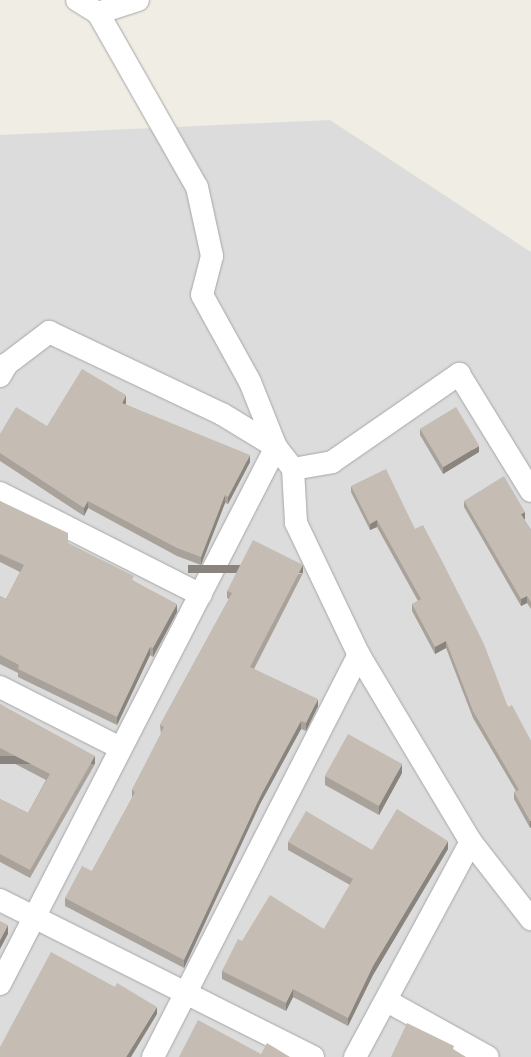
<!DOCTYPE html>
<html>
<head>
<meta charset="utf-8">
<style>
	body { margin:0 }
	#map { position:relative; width:531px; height:1057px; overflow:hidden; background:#f0ede5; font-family:"Noto Sans",sans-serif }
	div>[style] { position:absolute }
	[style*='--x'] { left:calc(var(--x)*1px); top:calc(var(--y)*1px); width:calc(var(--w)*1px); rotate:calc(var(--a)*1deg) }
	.residential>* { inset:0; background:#dddcdc }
	.roads { filter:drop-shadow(0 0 1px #a6a6a6) drop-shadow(0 0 1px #a6a6a6) }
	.minor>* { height:22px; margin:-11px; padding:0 11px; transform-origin:11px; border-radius:11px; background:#fff }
	.wall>* { inset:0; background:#a9a29b }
	.shaded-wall>* { inset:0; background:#8a847e; transform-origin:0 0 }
	.building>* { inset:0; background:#c5bcb4; transform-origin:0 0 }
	span { translate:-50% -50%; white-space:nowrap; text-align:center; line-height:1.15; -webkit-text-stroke:3.5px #fff; paint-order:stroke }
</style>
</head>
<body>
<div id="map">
	<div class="residential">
		<i style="clip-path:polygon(330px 120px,531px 252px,531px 1057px,0 1057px,0 135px)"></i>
	</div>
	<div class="roads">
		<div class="minor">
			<i style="--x:77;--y:0;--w:25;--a:32"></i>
			<i style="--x:98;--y:13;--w:200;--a:60.4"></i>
			<i style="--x:197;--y:187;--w:71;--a:77.7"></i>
			<i style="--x:212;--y:256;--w:40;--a:104.4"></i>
			<i style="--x:202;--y:295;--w:99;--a:61.1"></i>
			<i style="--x:250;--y:382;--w:70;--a:68.2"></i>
			<i style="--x:276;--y:447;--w:28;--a:52"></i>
			<i style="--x:293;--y:469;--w:54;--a:86.8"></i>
			<i style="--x:296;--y:523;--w:146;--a:64.5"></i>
			<i style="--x:359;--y:655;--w:218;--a:59.1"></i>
			<i style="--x:471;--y:842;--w:98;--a:52.1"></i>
			<i style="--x:98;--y:13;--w:42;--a:-18"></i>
			<i style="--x:0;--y:376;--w:14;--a:-60"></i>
			<i style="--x:7;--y:364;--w:53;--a:-37.3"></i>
			<i style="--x:49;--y:332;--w:191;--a:25.4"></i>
			<i style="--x:222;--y:414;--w:63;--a:31.4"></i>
			<i style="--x:293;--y:469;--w:40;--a:-10"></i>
			<i style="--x:332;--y:462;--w:155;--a:-34.7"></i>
			<i style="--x:459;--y:374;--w:137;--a:58.4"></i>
			<i style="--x:0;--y:493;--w:225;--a:26.9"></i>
			<i style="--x:0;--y:687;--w:135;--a:26.9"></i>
			<i style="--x:0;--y:900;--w:350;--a:26.6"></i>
			<i style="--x:0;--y:984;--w:604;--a:-62.8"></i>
			<i style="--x:387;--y:1001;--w:115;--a:29"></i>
			<i style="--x:153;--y:1057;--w:452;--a:-62.9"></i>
			<i style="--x:355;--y:1057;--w:244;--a:-61.7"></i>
		</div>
	</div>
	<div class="wall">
		<i style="clip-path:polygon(126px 403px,125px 404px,250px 462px,228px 504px,225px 503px,201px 565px,177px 556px,88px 508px,84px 516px,0 461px,0 434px,47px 426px)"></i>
		<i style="clip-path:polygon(420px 429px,479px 452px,443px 474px,420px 435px)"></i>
		<i style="clip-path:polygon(351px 486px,415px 529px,508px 707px,531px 741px,531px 827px,530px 828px,514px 799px,514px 792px,516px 791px,473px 718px,446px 648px,435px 654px,412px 611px,412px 604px,418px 601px,377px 527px,370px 530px,351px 492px)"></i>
		<i style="clip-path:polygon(0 501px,68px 543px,134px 581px,177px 612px,153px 657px,150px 655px,117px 725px,18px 677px,18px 673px,0 664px,0 596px,6px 599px,20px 572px,0 562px)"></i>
		<i style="clip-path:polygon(464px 501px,525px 519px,524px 519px,531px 530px,531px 609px,527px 603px,521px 606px,464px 507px)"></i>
		<i style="clip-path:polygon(303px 573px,254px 669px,318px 706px,306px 731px,301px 729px,260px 804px,184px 968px,65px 906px,65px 898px,92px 871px,132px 798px,132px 790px,161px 734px,160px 725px,229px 599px,227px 598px,227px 591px)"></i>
		<i style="clip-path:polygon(0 704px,95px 764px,30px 878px,0 862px,0 799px,28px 813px,46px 780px,0 756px)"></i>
		<i style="clip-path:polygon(402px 773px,379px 815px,325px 785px,325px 776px)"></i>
		<i style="clip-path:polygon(288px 842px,372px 850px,448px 849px,373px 975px,348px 1026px,293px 997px,286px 1011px,222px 979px,222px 971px,242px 941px,324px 929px,350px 885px,288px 850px)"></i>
	</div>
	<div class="shaded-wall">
		<i style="clip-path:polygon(126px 395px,126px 403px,122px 410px,122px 403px)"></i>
		<i style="clip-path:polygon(479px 446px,479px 452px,443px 474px,443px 467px)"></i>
		<i style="clip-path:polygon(250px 455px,250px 462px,228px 504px,228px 497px)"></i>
		<i style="clip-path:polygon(225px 495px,225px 503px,201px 565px,201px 557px)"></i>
		<i style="clip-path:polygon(88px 501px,88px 508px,84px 516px,84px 508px)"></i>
		<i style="clip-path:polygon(525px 512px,525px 519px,521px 521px,521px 514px)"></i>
		<i style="clip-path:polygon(377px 520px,377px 527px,370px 530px,370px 524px)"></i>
		<i style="left:303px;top:565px;width:8px;height:115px;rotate:90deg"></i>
		<i style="clip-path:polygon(527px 596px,527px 603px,521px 606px,521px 599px)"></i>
		<i style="clip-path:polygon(177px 604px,177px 612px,153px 657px,153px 648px)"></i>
		<i style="clip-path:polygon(446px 641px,446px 648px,435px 654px,435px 647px)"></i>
		<i style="clip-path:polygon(150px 647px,150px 655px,117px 725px,117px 717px)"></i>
		<i style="clip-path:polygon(318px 699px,318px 706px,306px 731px,306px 723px)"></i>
		<i style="clip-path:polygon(301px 721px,301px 729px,260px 804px,184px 968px,184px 960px,260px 797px)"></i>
		<i style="left:95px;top:756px;width:8px;height:131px;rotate:90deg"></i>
		<i style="clip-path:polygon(402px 764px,402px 773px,379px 815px,379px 806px)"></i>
		<i style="clip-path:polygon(530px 821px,531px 821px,531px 827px,530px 828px)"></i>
		<i style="clip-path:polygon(448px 841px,448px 849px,373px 975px,348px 1026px,348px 1018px,373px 966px)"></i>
		<i style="clip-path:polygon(8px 925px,8px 934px,0 949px,0 940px)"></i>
		<i style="clip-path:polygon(293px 989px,293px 997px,286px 1011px,286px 1003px)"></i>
		<i style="clip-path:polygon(157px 1007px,157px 1014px,131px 1057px,126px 1057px)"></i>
	</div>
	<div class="building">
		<i style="clip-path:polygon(82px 369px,126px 395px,122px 403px,250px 455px,228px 497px,225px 495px,201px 557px,177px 548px,88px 501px,84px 508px,0 453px,0 434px,16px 407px,47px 426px)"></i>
		<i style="left:456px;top:407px;width:45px;height:42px;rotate:59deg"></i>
		<i style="clip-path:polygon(386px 469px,415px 529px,423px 525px,442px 561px,484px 644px,508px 707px,512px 705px,531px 741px,531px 821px,530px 821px,514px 792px,519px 790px,473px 711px,446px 641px,435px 647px,412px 604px,421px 599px,377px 520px,370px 524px,351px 486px)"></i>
		<i style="clip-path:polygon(504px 476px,525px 512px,521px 514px,531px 530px,531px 602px,527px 596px,521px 599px,464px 501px)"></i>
		<i style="clip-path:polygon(0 501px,68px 533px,68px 543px,134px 576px,132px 580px,177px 604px,153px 648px,150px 647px,117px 717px,18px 669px,19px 665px,0 655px,0 596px,6px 599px,24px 565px,0 554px)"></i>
		<i style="clip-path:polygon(253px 540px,303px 565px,250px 667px,318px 699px,306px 723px,301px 721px,260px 797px,184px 960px,65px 898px,82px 866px,92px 871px,135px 792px,132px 790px,164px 727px,160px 725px,232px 593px,227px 591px)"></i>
		<i style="clip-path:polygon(0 704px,95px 756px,30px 870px,0 854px,0 799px,28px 813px,50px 774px,0 748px)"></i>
		<i style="left:348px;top:734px;width:62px;height:48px;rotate:29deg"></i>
		<i style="clip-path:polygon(397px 809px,448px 841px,373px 966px,348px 1018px,293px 989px,286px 1003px,222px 971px,238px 939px,242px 941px,270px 895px,324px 929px,353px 879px,288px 842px,306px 811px,372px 850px)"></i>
		<i style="clip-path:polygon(0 921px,8px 925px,0 940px)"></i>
		<i style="clip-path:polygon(51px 952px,115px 987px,117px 983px,157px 1007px,126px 1057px,0 1057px,0 1047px)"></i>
		<i style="clip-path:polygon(198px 1020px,261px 1054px,267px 1043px,290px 1057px,179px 1057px)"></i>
		<i style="clip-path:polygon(407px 1023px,454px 1046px,453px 1049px,466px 1057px,391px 1057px)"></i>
	</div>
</div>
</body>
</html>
